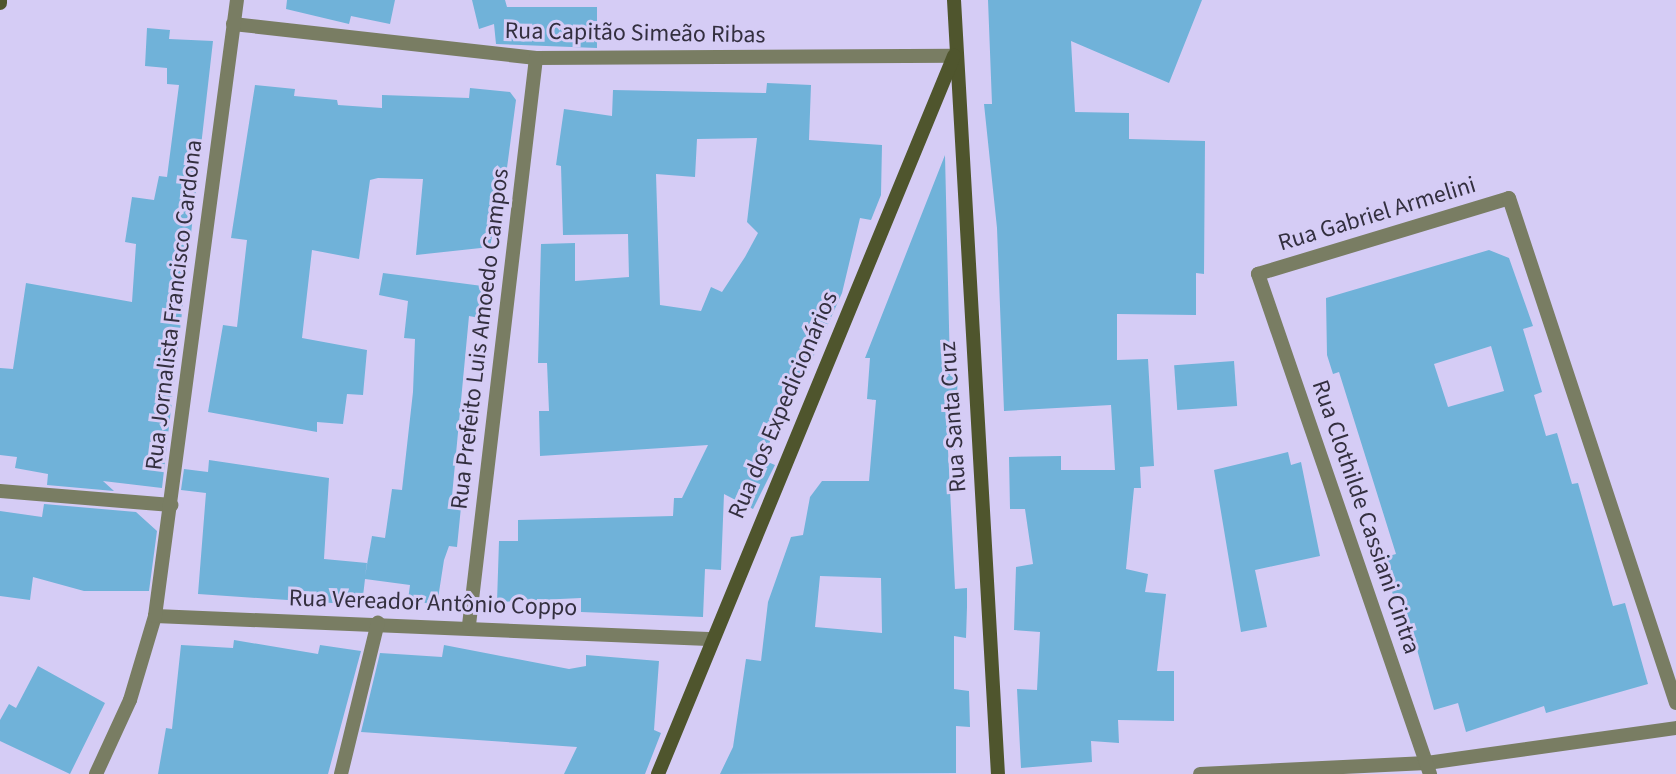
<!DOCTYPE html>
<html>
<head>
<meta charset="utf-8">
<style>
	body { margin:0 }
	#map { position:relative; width:1676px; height:774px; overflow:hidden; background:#d5ccf5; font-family:"Source Sans 3",sans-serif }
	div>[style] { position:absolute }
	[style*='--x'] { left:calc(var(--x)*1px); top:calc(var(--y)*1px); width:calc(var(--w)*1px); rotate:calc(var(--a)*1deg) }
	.building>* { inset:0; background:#70b2d9; transform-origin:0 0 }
	.street>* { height:14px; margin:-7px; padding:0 7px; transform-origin:7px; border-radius:7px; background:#797d63 }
	.secondary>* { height:14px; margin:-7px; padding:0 7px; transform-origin:7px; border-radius:7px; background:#4f552d }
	span { translate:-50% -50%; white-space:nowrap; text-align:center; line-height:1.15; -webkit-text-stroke:6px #d5ccf5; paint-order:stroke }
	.street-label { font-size:24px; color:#332f3f }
</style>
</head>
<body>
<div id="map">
	<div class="building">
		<i style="clip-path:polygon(287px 0,395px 0,390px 24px,351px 16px,349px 24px,286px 9px)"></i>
		<i style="clip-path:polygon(472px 0,505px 0,507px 7px,597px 7px,597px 48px,496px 44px,494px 24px,479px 29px)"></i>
		<i style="clip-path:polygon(988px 0,1202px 0,1169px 83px,1071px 41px,1075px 112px,1129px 113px,1129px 139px,1205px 141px,1204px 274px,1196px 273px,1196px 315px,1117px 314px,1117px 360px,1148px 359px,1154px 466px,1140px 467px,1141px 488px,1134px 488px,1126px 569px,1148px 574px,1145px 592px,1166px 594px,1157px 671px,1174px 671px,1174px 721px,1118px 720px,1119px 743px,1091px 741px,1092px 762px,1021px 768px,1017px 689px,1037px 690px,1040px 632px,1014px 630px,1016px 567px,1033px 564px,1025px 509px,1010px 509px,1009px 457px,1061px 456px,1061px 470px,1115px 470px,1111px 405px,1004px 411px,997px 228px,984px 104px,992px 104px)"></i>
		<i style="clip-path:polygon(147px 28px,170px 30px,169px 39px,213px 41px,162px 488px,103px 481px,114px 491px,47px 485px,48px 474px,15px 468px,17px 457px,0 455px,0 368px,13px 369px,26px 283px,132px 302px,136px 244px,125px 242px,132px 197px,154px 200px,159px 176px,167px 177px,179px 85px,167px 84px,167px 68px,145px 66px)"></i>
		<i style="clip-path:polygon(evenodd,767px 83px,811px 85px,809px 140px,882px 145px,881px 195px,871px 220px,860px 218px,842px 293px,803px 380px,794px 377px,763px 460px,775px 465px,753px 509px,724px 494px,721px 570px,705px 569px,703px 617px,581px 612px,581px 598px,497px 602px,499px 541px,518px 541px,518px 520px,673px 516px,674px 498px,682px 498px,708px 445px,540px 456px,539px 411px,549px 411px,547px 363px,538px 363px,541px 244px,575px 243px,575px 281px,629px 277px,628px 234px,563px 235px,561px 166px,556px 165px,564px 109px,612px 116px,613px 90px,766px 93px,767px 83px,757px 138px,747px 222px,758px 233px,745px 257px,722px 292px,711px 287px,701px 311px,660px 305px,656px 174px,695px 177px,697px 139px,757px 138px)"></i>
		<i style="clip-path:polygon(255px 85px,295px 89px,294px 96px,337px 100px,338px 105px,382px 108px,382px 95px,469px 98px,470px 88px,510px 92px,516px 100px,499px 228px,494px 226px,490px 247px,416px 255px,423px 179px,378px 178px,370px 180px,359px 259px,312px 250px,302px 338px,367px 350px,363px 395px,347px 394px,343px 424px,317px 422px,317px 432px,208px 412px,223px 325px,237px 327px,247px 240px,231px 238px)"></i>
		<i style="clip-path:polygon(evenodd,945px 155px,950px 369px,958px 369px,955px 450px,948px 450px,955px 589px,967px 588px,967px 607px,966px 638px,954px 636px,954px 689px,969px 691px,970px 727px,956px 726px,956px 773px,720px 774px,733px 747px,746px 659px,761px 661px,768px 602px,791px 537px,803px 535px,810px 497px,822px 481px,869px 481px,876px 400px,867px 399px,870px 358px,865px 358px,945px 155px,820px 576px,881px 578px,882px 633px,815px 627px,820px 576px)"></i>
		<i style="clip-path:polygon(evenodd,1489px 250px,1509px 258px,1533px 326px,1523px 329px,1542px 392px,1534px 395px,1546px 436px,1557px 433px,1572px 484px,1578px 483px,1613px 606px,1625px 603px,1648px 684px,1546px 713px,1544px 706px,1466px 732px,1458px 703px,1434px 710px,1402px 596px,1394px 598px,1382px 558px,1396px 554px,1339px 372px,1333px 374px,1327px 355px,1326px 298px,1489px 250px,1491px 346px,1504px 391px,1448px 407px,1434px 364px,1491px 346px)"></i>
		<i style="clip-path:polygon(383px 273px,490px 287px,485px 319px,469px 316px,452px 496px,462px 497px,457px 547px,449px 546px,444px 560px,437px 605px,408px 600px,410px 585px,365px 579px,362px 605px,198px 594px,206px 493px,181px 490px,184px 469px,208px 472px,209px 460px,329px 478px,324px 559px,367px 563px,365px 576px,372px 536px,385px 538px,392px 489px,402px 490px,413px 392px,415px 339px,404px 338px,408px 301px,379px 295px)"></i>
		<i style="left:1234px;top:361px;width:45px;height:60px;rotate:86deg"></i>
		<i style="clip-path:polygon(1288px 452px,1291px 465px,1301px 462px,1320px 556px,1255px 570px,1267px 627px,1241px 632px,1214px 470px)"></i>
		<i style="clip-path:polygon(44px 504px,136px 512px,157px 531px,149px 591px,84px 591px,33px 577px,30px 600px,0 596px,0 511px,42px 517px)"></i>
		<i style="clip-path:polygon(234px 640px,318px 654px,320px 645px,361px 651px,328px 774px,158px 774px,166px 728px,172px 729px,181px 645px,233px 648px)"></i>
		<i style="clip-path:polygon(444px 645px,569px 669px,586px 666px,586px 655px,659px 661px,654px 730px,661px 733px,645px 774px,564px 774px,577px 747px,361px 732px,380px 653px,442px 657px)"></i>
		<i style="clip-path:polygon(38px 666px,105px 703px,70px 774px,0 741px,0 720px,9px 704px,16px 708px)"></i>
	</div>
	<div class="street">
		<i style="--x:233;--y:24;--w:305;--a:6.4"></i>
		<i style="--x:536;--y:58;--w:418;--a:-0.3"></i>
		<i style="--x:0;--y:491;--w:172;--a:4.7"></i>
		<i style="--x:155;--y:616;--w:554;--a:2.38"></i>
		<i style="--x:469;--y:625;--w:571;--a:-83.26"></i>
		<i style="--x:96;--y:774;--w:81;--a:-65.3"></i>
		<i style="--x:130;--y:700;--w:88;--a:-73.4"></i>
		<i style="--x:155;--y:616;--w:621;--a:-82.42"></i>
		<i style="--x:341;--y:774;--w:156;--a:-76.3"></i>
		<i style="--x:1200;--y:774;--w:227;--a:-2.8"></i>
		<i style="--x:1427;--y:763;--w:251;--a:-8"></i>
		<i style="--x:1430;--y:774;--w:529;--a:-108.98"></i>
		<i style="--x:1258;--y:274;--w:262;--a:-16.8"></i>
		<i style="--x:1509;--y:198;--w:532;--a:71.7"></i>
	</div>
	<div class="secondary">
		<i style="--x:954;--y:0;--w:775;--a:86.75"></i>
		<i style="--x:0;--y:3;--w:3;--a:-90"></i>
		<i style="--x:658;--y:774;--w:777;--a:-67.6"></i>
	</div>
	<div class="street-label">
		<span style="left:635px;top:33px;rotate:1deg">Rua Capitão Simeão Ribas</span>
		<span style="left:1377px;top:214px;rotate:-17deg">Rua Gabriel Armelini</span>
		<span style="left:174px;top:305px;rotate:-83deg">Rua Jornalista Francisco Cardona</span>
		<span style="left:480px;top:339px;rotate:-83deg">Rua Prefeito Luis Amoedo Campos</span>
		<span style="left:783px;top:405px;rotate:-67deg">Rua dos Expedicionários</span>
		<span style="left:953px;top:417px;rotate:-94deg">Rua Santa Cruz</span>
		<span style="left:1366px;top:517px;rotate:71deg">Rua Clothilde Cassiani Cintra</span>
		<span style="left:433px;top:603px;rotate:2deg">Rua Vereador Antônio Coppo</span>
	</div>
</div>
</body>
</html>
